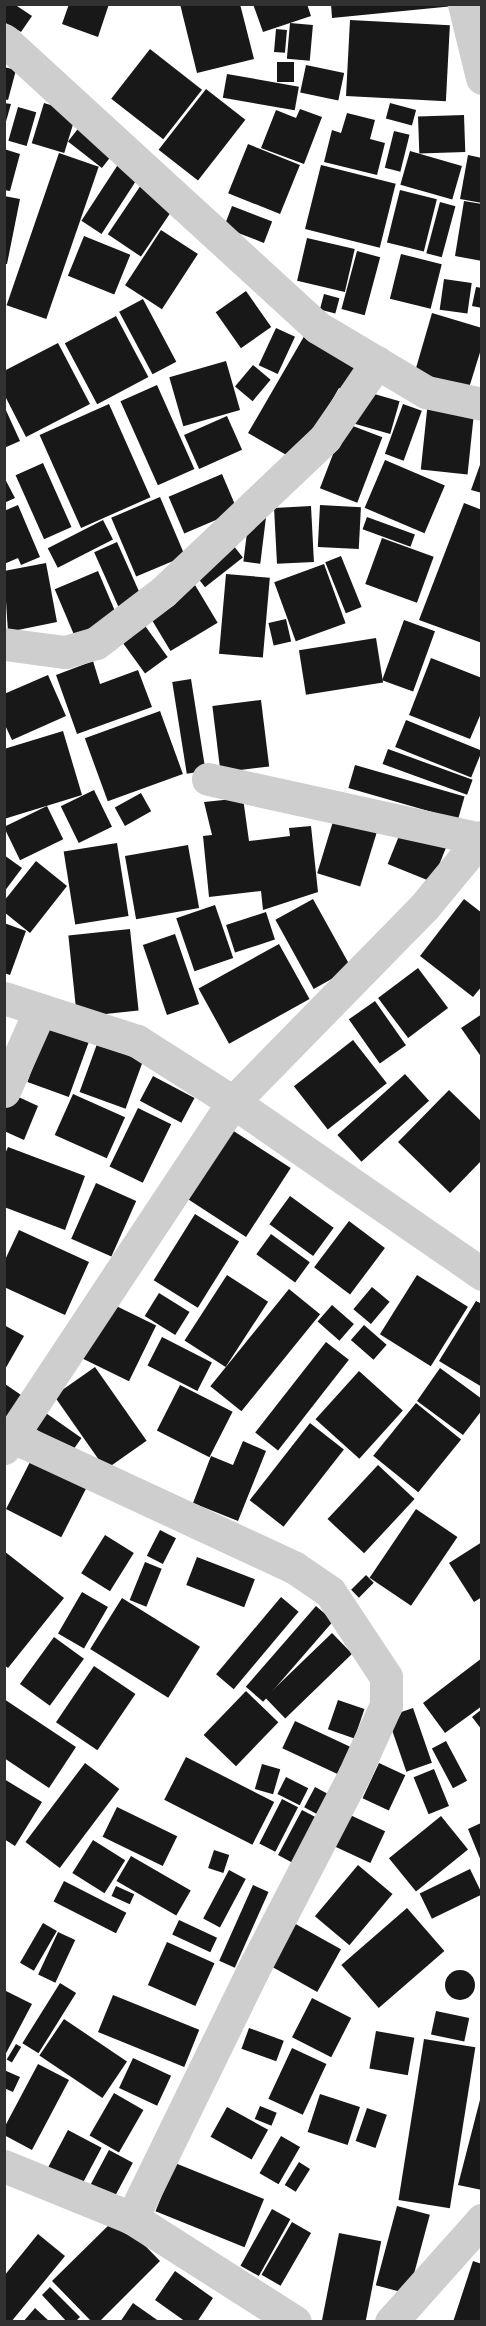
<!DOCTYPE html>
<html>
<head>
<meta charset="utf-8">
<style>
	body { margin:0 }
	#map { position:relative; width:486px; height:2326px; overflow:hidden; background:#fff; font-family:"Open Sans",sans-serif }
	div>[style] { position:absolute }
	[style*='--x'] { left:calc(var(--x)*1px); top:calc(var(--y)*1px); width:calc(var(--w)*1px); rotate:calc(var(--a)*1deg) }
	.building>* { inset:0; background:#181818; transform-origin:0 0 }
	.round { border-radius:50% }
	.minor>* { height:33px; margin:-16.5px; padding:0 16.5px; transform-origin:16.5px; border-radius:16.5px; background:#cecece }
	span { translate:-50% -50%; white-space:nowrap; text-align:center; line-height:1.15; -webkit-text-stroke:6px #fff; paint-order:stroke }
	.frame { position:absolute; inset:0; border:6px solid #313131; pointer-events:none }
</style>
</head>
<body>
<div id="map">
	<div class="building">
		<i style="clip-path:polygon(4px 4px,14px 4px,32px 16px,21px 32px,4px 22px)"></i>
		<i style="clip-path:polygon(69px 4px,109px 4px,98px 37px,62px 24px)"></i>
		<i style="clip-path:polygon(180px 4px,240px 4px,254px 59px,197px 73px)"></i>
		<i style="clip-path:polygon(253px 4px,307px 4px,311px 16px,263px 32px)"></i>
		<i style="clip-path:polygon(331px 4px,454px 4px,454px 6px,332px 18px)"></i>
		<i style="left:350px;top:20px;width:100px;height:76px;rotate:3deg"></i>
		<i style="left:290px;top:23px;width:23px;height:36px;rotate:5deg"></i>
		<i style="left:276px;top:29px;width:11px;height:23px;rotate:5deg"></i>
		<i style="left:150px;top:49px;width:66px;height:63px;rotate:38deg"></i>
		<i style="left:277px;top:62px;width:17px;height:20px"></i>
		<i style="left:306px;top:65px;width:39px;height:28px;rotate:12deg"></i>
		<i style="clip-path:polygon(4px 67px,16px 70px,8px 100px,4px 99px)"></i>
		<i style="left:227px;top:74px;width:73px;height:24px;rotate:10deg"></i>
		<i style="left:206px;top:89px;width:50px;height:77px;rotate:38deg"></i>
		<i style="clip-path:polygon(4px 103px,11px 104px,5px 125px,4px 125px)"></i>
		<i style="left:44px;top:103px;width:34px;height:42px;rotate:17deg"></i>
		<i style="left:390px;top:103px;width:27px;height:16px;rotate:15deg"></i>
		<i style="left:18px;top:107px;width:19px;height:35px;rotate:16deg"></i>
		<i style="clip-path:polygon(300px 109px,322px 117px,304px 164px,261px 148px,276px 110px,296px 118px)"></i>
		<i style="clip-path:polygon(347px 113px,375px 120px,370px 139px,385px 143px,377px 175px,324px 162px,332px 130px,341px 133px)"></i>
		<i style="left:464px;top:115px;width:37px;height:46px;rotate:88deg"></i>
		<i style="left:84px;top:121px;width:43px;height:26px;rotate:38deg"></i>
		<i style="left:394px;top:131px;width:16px;height:38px;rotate:14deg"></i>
		<i style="left:248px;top:144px;width:56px;height:53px;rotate:22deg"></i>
		<i style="clip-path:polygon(4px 149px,20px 154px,10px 191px,4px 190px)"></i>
		<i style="left:410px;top:151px;width:54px;height:35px;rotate:16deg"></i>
		<i style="left:59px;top:153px;width:42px;height:161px;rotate:19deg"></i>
		<i style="clip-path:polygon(468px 155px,482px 158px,482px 203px,460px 199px)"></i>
		<i style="left:119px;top:163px;width:24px;height:69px;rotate:33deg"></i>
		<i style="left:321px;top:165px;width:77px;height:66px;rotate:14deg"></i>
		<i style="left:143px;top:182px;width:40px;height:63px;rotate:34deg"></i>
		<i style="left:400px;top:190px;width:38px;height:54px;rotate:14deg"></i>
		<i style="clip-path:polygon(4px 196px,20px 199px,7px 264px,4px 264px)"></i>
		<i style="clip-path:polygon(464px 201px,482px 204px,482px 261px,455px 256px)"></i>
		<i style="left:440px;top:202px;width:16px;height:53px;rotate:15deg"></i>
		<i style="left:232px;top:206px;width:43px;height:23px;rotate:21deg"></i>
		<i style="left:161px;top:230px;width:44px;height:66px;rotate:33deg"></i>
		<i style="left:84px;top:236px;width:50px;height:43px;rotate:22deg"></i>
		<i style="left:307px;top:238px;width:49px;height:44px;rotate:13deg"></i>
		<i style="left:357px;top:251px;width:24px;height:60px;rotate:15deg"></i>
		<i style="left:401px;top:254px;width:42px;height:46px;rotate:14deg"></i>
		<i style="left:444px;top:279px;width:28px;height:31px;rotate:8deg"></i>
		<i style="clip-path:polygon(476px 287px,482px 288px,482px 308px,472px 306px)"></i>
		<i style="left:246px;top:291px;width:44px;height:37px;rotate:55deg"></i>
		<i style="left:324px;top:294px;width:16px;height:16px;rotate:15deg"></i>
		<i style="left:143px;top:299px;width:71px;height:27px;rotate:62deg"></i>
		<i style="clip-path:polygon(432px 313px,482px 328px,482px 346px,468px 391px,414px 375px)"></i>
		<i style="left:116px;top:316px;width:69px;height:58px;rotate:62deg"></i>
		<i style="left:276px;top:328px;width:21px;height:41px;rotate:25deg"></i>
		<i style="clip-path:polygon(306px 333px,367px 369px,352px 395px,339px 388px,297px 461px,248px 433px)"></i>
		<i style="clip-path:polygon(58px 343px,90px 404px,26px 437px,4px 394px,4px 371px)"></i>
		<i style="left:226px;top:361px;width:51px;height:59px;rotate:74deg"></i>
		<i style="left:253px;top:365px;width:23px;height:28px;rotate:40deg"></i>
		<i style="left:157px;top:385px;width:92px;height:40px;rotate:66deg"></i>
		<i style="left:364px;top:391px;width:37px;height:34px;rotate:16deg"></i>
		<i style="left:428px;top:401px;width:47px;height:69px;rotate:6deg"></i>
		<i style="left:109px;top:404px;width:102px;height:76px;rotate:66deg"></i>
		<i style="left:403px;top:404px;width:20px;height:53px;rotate:20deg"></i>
		<i style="clip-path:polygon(4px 406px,20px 441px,4px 448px)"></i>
		<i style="left:227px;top:416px;width:37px;height:47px;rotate:66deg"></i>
		<i style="left:345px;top:423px;width:40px;height:70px;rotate:21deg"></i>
		<i style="left:385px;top:460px;width:65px;height:52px;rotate:23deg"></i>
		<i style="clip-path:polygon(481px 462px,482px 462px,482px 493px,471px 490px)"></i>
		<i style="left:43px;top:463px;width:70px;height:30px;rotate:66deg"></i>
		<i style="left:222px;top:474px;width:40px;height:58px;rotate:67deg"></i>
		<i style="clip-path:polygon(4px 477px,15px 498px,4px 503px)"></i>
		<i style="left:160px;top:497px;width:64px;height:53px;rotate:67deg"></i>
		<i style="clip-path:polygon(464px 503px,482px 510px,482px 643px,419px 620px)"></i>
		<i style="clip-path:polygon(18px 505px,40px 557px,21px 565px,18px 558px,4px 564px,4px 511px)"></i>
		<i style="left:320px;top:505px;width:41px;height:42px;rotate:3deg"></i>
		<i style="left:311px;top:506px;width:56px;height:37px;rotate:87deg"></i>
		<i style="left:250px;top:508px;width:17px;height:54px;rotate:7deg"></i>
		<i style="left:367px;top:517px;width:51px;height:13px;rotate:20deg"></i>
		<i style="left:103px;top:520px;width:22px;height:62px;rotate:63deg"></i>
		<i style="left:382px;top:538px;width:55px;height:49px;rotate:20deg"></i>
		<i style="left:117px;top:542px;width:67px;height:25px;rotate:66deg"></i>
		<i style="left:233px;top:545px;width:16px;height:48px;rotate:52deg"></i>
		<i style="left:341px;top:556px;width:55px;height:17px;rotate:68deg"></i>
		<i style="clip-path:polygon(46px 563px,57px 622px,8px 632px,4px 571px)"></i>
		<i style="left:324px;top:564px;width:63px;height:53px;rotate:70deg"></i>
		<i style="left:98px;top:571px;width:51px;height:47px;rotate:67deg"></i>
		<i style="left:226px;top:574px;width:44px;height:80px;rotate:5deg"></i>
		<i style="left:195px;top:585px;width:44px;height:55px;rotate:59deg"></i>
		<i style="left:286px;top:619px;width:23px;height:18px;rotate:77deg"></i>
		<i style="left:404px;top:620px;width:33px;height:64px;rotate:20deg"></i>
		<i style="left:143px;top:623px;width:42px;height:28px;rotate:54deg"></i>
		<i style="left:376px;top:638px;width:45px;height:78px;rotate:81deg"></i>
		<i style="clip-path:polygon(431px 658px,482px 678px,482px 711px,470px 739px,409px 715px)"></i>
		<i style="clip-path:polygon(93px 661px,100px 684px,138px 670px,152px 707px,77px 734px,56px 675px)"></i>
		<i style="clip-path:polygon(48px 675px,66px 716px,12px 740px,4px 723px,4px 694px)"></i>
		<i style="left:191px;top:679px;width:93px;height:19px;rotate:81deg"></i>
		<i style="left:261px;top:700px;width:67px;height:49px;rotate:83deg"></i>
		<i style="left:160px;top:711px;width:67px;height:80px;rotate:70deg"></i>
		<i style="left:406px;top:720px;width:82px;height:29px;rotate:22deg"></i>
		<i style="clip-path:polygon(63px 731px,82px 795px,4px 819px,4px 749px)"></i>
		<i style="left:388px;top:749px;width:90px;height:16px;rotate:20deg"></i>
		<i style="left:355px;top:765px;width:114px;height:24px;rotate:16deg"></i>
		<i style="left:94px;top:790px;width:41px;height:37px;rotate:64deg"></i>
		<i style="left:141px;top:793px;width:21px;height:30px;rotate:61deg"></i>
		<i style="clip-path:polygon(243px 798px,249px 841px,290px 836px,289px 828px,311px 826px,318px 892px,263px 910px,261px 891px,209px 897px,203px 836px,212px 835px,204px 802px)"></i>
		<i style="left:47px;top:806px;width:37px;height:48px;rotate:64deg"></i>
		<i style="left:335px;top:815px;width:45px;height:61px;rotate:17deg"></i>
		<i style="left:403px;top:826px;width:48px;height:41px;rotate:22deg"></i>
		<i style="left:117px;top:843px;width:74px;height:54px;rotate:81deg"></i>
		<i style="left:188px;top:845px;width:64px;height:64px;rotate:80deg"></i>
		<i style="clip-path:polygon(4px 855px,22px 868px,4px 892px)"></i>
		<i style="clip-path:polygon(36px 861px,67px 886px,30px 933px,4px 912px,4px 901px)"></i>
		<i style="left:313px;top:899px;width:79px;height:43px;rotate:61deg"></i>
		<i style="clip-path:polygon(464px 899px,482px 913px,482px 986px,473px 997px,420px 956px)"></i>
		<i style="left:215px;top:905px;width:56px;height:41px;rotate:71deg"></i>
		<i style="left:266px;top:912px;width:29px;height:42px;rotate:72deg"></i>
		<i style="clip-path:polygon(4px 923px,26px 931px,10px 975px,4px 973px)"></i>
		<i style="left:130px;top:929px;width:82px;height:62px;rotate:84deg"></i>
		<i style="left:175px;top:934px;width:74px;height:34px;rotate:71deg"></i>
		<i style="left:279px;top:944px;width:63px;height:92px;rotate:61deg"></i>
		<i style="left:418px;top:968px;width:50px;height:50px;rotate:53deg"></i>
		<i style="left:375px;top:1001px;width:54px;height:32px;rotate:55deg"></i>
		<i style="clip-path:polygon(482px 1014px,482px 1058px,461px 1028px)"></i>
		<i style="left:50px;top:1020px;width:44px;height:66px;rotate:20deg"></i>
		<i style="left:353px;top:1040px;width:55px;height:75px;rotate:52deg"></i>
		<i style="left:97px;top:1044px;width:49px;height:51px;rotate:20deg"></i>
		<i style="left:405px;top:1074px;width:36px;height:91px;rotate:48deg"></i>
		<i style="left:153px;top:1076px;width:47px;height:28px;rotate:28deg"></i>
		<i style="clip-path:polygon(449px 1090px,482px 1122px,482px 1160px,450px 1193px,398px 1142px)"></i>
		<i style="clip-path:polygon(12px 1094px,38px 1106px,24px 1140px,4px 1131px,4px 1113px)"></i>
		<i style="left:73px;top:1094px;width:57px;height:45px;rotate:24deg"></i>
		<i style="left:138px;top:1108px;width:37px;height:65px;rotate:26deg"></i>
		<i style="left:232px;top:1130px;width:70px;height:82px;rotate:33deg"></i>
		<i style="clip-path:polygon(8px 1147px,85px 1176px,65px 1230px,4px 1207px,4px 1156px)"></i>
		<i style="left:96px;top:1183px;width:44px;height:61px;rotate:24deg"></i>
		<i style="left:290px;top:1196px;width:54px;height:35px;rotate:36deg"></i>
		<i style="left:195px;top:1214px;width:52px;height:78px;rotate:32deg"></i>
		<i style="left:349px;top:1221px;width:45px;height:58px;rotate:37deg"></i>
		<i style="clip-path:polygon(19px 1230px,89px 1262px,65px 1315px,4px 1287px,4px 1262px)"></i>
		<i style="left:271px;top:1234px;width:48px;height:25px;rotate:36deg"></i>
		<i style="left:227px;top:1275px;width:49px;height:78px;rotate:33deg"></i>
		<i style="left:417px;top:1275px;width:60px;height:70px;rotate:32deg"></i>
		<i style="left:372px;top:1287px;width:23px;height:29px;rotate:40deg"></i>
		<i style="left:289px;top:1289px;width:40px;height:125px;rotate:39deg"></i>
		<i style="left:159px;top:1293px;width:36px;height:27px;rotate:32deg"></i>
		<i style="left:104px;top:1300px;width:58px;height:62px;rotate:26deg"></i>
		<i style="clip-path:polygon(476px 1301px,482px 1304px,482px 1387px,439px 1361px)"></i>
		<i style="left:332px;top:1305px;width:29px;height:22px;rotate:41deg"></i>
		<i style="clip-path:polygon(4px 1325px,24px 1336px,4px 1371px)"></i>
		<i style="left:364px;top:1325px;width:30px;height:20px;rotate:41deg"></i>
		<i style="left:162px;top:1337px;width:56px;height:32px;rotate:27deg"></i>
		<i style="left:326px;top:1342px;width:29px;height:115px;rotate:38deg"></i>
		<i style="left:95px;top:1367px;width:90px;height:50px;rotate:55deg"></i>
		<i style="clip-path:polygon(440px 1368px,482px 1399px,482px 1410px,463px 1435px,417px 1401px)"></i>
		<i style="left:359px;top:1371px;width:59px;height:65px;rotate:42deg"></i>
		<i style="clip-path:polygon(5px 1384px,24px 1397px,5px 1427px)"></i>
		<i style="left:180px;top:1385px;width:59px;height:51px;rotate:27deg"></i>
		<i style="left:416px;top:1403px;width:58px;height:68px;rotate:39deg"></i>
		<i style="left:43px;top:1411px;width:47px;height:19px;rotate:35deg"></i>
		<i style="left:310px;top:1423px;width:43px;height:98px;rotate:38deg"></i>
		<i style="clip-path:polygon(243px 1441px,266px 1451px,238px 1521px,193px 1503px,211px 1456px,233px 1465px)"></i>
		<i style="left:31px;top:1460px;width:62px;height:55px;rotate:27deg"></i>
		<i style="left:378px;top:1465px;width:50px;height:74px;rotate:43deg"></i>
		<i style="left:416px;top:1509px;width:50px;height:83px;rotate:34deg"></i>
		<i style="left:160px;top:1530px;width:18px;height:29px;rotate:27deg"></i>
		<i style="left:105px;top:1535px;width:34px;height:45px;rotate:32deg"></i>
		<i style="clip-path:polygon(482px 1542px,482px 1597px,474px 1602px,449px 1563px)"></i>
		<i style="clip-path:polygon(4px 1551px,64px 1598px,8px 1668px,4px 1665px)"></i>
		<i style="left:197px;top:1557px;width:62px;height:30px;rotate:21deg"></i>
		<i style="left:145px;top:1562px;width:18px;height:41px;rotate:22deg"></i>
		<i style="left:366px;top:1575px;width:11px;height:21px;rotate:45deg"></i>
		<i style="left:82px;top:1592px;width:30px;height:48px;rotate:30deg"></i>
		<i style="left:281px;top:1597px;width:23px;height:101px;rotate:40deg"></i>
		<i style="left:122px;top:1598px;width:92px;height:60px;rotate:32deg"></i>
		<i style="left:316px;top:1606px;width:23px;height:107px;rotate:41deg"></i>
		<i style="left:332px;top:1633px;width:29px;height:93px;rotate:46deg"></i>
		<i style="left:54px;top:1637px;width:37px;height:58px;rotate:36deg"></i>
		<i style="clip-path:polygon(482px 1658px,482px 1706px,445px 1733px,423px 1703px)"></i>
		<i style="left:94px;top:1666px;width:50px;height:68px;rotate:34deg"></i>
		<i style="left:246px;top:1691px;width:45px;height:61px;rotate:44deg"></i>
		<i style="clip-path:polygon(4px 1699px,76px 1747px,49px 1788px,4px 1758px)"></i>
		<i style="left:338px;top:1700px;width:28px;height:31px;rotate:19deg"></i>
		<i style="left:413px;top:1708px;width:58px;height:27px;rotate:71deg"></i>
		<i style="clip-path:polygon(482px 1709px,482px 1730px,472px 1717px)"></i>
		<i style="left:295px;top:1721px;width:62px;height:30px;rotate:25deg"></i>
		<i style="left:446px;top:1741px;width:45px;height:16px;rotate:62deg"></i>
		<i style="left:186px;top:1757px;width:99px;height:48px;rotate:27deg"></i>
		<i style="left:85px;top:1763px;width:43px;height:99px;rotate:37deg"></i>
		<i style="left:379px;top:1763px;width:29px;height:39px;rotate:25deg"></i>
		<i style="left:262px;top:1764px;width:19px;height:26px;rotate:16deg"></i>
		<i style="left:434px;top:1769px;width:40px;height:22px;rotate:68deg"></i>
		<i style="left:286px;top:1777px;width:25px;height:19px;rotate:27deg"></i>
		<i style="clip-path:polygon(4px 1779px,42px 1802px,15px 1846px,4px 1839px)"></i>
		<i style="left:315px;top:1787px;width:19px;height:23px;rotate:28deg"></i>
		<i style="left:282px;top:1799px;width:18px;height:50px;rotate:27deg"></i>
		<i style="left:117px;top:1807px;width:67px;height:33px;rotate:26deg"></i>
		<i style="left:302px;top:1810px;width:21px;height:51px;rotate:28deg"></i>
		<i style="left:348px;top:1814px;width:41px;height:35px;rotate:25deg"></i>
		<i style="left:441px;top:1816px;width:43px;height:67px;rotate:51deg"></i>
		<i style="clip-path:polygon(481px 1823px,481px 1861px,468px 1829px)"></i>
		<i style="left:93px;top:1840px;width:38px;height:39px;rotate:32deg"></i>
		<i style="left:214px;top:1850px;width:16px;height:19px;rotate:18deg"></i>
		<i style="left:131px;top:1856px;width:69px;height:29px;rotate:30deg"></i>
		<i style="left:358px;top:1865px;width:45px;height:67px;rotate:40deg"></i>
		<i style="left:470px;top:1869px;width:28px;height:56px;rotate:64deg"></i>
		<i style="left:229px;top:1870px;width:19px;height:55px;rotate:28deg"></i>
		<i style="left:64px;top:1881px;width:70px;height:23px;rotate:27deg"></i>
		<i style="left:253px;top:1885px;width:17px;height:83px;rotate:24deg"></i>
		<i style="left:116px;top:1886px;width:20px;height:11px;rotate:24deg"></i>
		<i style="left:407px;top:1908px;width:57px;height:87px;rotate:49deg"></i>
		<i style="left:179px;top:1920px;width:42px;height:16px;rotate:25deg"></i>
		<i style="left:292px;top:1922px;width:56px;height:49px;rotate:29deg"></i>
		<i style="left:43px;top:1923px;width:16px;height:46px;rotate:30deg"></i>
		<i style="left:58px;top:1932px;width:19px;height:47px;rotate:25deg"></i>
		<i style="left:167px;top:1942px;width:52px;height:47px;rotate:24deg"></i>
		<i class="round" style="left:445px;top:1970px;width:30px;height:30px"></i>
		<i style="left:60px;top:1983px;width:19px;height:71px;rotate:32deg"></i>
		<i style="clip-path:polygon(4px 1990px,32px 2004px,4px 2057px)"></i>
		<i style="left:113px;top:1995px;width:93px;height:40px;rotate:22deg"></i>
		<i style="left:312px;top:1998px;width:44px;height:44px;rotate:27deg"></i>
		<i style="left:436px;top:2011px;width:34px;height:24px;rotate:12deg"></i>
		<i style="left:64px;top:2019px;width:76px;height:44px;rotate:34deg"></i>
		<i style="left:249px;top:2028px;width:37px;height:22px;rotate:20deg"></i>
		<i style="left:376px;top:2031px;width:39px;height:38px;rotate:10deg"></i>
		<i style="left:424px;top:2039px;width:52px;height:163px;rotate:9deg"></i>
		<i style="left:16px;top:2044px;width:6px;height:18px;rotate:31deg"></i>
		<i style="left:292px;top:2048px;width:38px;height:56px;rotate:25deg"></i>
		<i style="left:133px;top:2058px;width:42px;height:33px;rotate:25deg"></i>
		<i style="clip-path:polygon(38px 2064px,69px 2080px,32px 2150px,4px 2135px,4px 2128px)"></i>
		<i style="clip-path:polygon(4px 2070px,20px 2077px,13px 2092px,4px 2088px)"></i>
		<i style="left:114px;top:2093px;width:34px;height:49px;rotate:30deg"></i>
		<i style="left:320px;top:2094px;width:42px;height:40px;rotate:18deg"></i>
		<i style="clip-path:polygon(481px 2096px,482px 2096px,482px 2190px,458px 2185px)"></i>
		<i style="left:260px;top:2106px;width:18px;height:14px;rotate:22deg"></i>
		<i style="left:227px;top:2107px;width:47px;height:34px;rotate:29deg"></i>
		<i style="left:367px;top:2108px;width:21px;height:35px;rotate:19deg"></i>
		<i style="left:68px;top:2130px;width:38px;height:47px;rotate:28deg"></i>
		<i style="left:281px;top:2136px;width:22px;height:43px;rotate:30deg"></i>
		<i style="left:109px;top:2150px;width:27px;height:42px;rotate:28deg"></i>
		<i style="left:299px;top:2162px;width:13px;height:27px;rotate:32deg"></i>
		<i style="left:175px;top:2163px;width:96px;height:52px;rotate:22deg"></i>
		<i style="left:397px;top:2206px;width:34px;height:82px;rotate:15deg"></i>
		<i style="left:272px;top:2209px;width:21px;height:65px;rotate:29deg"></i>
		<i style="clip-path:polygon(117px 2217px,160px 2261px,99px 2322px,92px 2322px,52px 2281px)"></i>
		<i style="left:292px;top:2222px;width:22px;height:61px;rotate:30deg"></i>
		<i style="left:339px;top:2233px;width:43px;height:89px;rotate:11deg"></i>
		<i style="clip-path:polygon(38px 2234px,65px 2256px,11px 2322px,4px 2322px,4px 2276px)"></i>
		<i style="clip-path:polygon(473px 2261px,482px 2264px,482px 2322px,453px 2322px)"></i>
		<i style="clip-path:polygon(175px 2271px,213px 2298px,197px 2322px,186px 2322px,155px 2300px)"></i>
		<i style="clip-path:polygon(50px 2287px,80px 2317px,75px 2322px,67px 2322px,42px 2295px)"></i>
		<i style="clip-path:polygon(133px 2303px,160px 2322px,120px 2322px)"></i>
		<i style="clip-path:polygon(35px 2308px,50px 2322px,23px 2322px)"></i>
	</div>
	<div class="minor">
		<i style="--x:464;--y:4;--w:76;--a:76.3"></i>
		<i style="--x:4;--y:40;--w:425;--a:42.5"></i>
		<i style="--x:317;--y:327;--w:127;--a:30.8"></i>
		<i style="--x:426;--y:392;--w:57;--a:12.1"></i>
		<i style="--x:4;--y:644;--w:62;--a:7.5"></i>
		<i style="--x:65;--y:652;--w:32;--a:-16"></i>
		<i style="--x:96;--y:643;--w:84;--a:-37.3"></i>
		<i style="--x:163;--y:592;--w:224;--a:-43.5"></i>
		<i style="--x:325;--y:438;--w:92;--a:-55.6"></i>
		<i style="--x:208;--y:779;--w:279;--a:12.4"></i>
		<i style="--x:4;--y:998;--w:140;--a:17.9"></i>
		<i style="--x:137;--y:1041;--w:114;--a:32.4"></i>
		<i style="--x:233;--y:1102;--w:303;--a:34.6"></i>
		<i style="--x:4;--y:1091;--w:89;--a:-66"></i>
		<i style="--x:11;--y:1436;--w:313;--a:24.9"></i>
		<i style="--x:295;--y:1568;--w:42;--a:34.4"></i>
		<i style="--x:330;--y:1592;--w:102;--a:56.6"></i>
		<i style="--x:386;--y:1677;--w:28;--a:90"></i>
		<i style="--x:386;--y:1705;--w:77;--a:114.6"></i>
		<i style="--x:354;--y:1775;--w:222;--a:117.4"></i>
		<i style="--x:252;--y:1972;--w:274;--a:116"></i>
		<i style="--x:4;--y:1448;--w:415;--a:-56.5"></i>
		<i style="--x:233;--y:1102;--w:273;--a:-45.6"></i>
		<i style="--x:424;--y:907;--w:91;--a:-50.4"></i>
		<i style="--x:4;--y:2166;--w:138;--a:22.1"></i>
		<i style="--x:132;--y:2218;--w:193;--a:32.5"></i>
		<i style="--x:391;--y:2322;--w:137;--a:-48.3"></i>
	</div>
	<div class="frame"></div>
</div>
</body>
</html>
